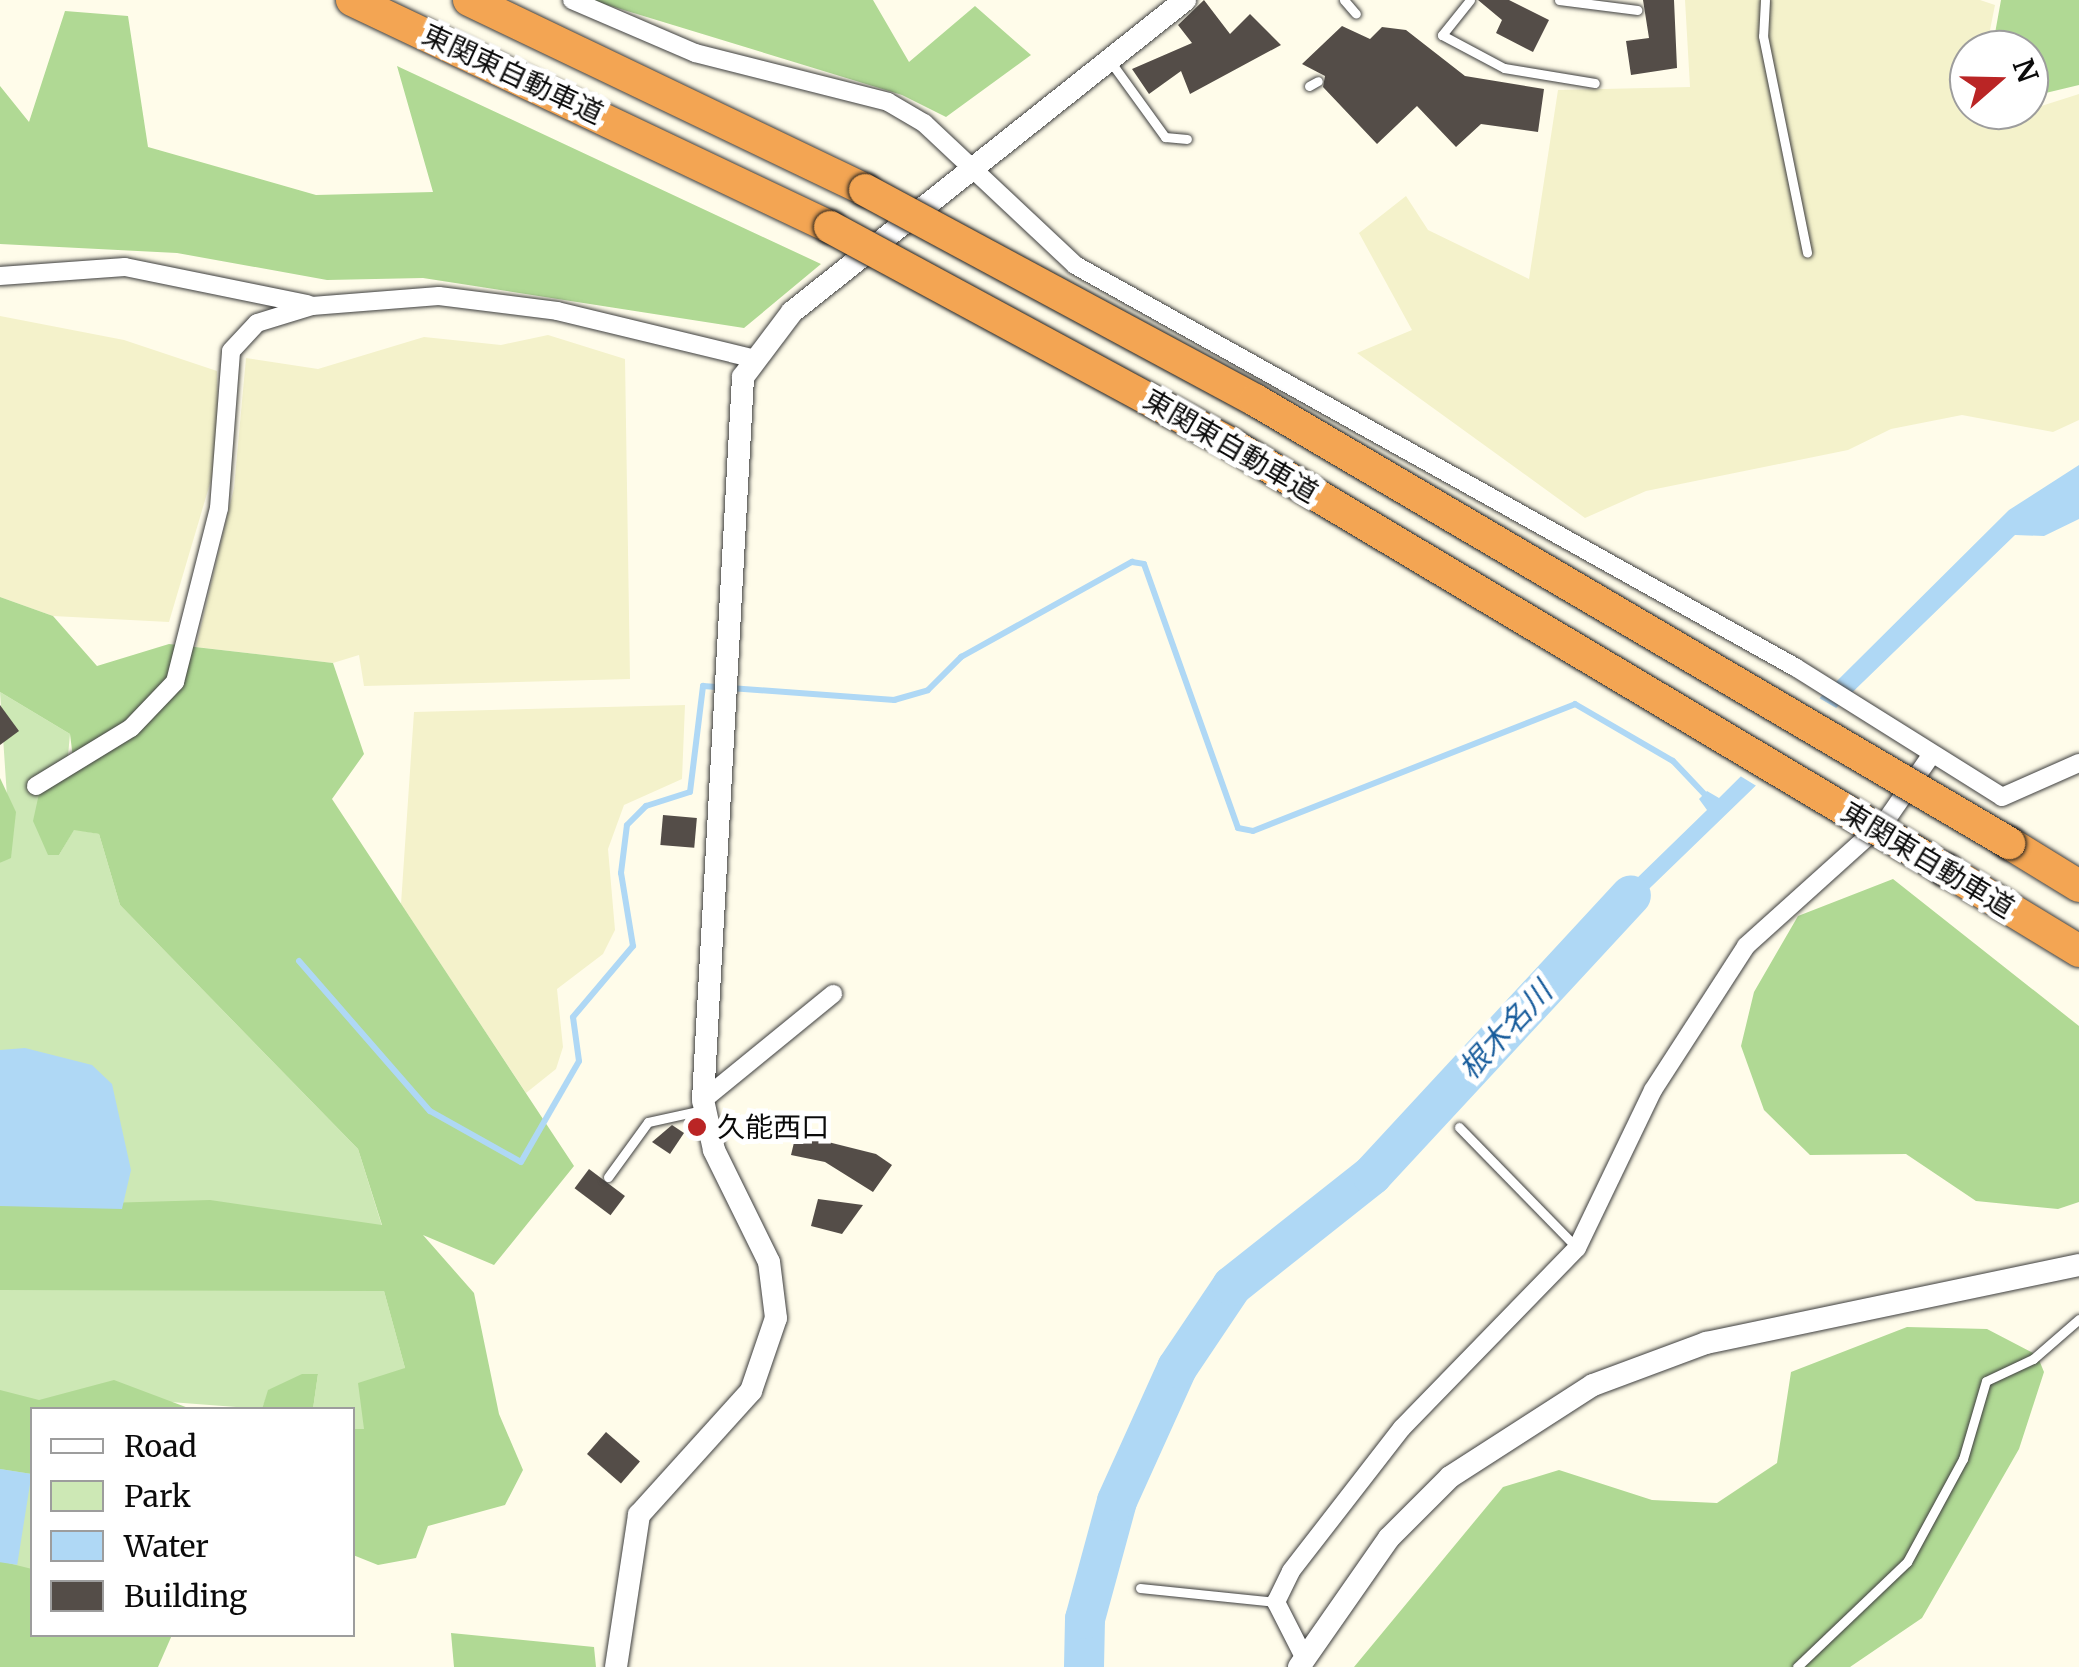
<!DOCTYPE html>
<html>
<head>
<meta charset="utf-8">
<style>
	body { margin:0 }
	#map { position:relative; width:2079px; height:1667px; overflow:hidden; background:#fffcea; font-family:Merriweather,"Noto Sans JP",serif }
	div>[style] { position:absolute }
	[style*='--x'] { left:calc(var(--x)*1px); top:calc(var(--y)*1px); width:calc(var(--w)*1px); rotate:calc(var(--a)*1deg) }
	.farmland>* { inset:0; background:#f4f2cb }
	.green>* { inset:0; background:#cde8b5 }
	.forest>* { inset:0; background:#b0d994 }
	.water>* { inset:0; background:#afd8f5; transform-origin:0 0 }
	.pier>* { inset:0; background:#fffcea }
	.stream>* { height:6px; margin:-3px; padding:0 3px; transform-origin:3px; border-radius:3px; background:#afd8f5 }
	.river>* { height:40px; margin:-20px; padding:0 20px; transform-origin:20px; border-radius:20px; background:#afd8f5 }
	.building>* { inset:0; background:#544d48; transform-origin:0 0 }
	.roads { filter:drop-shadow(0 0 2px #3e3e3e) drop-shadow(0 0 2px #3e3e3e) }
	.service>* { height:9px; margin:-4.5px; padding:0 4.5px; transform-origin:4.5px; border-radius:4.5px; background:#fff }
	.minor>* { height:18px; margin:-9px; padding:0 9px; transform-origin:9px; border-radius:9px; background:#fff }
	.tertiary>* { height:22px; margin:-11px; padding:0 11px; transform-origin:11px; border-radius:11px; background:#fff }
	.motorway>* { height:32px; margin:-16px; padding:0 16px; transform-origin:16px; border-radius:16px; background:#f3a553 }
	.bridges { filter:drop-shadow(0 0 2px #1c1c1c) drop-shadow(0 0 2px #1c1c1c) }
	.motorway-bridge>* { height:32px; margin:-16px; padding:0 16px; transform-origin:16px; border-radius:16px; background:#f3a553 }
	.dots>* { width:28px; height:28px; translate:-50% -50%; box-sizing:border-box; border:5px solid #fff; border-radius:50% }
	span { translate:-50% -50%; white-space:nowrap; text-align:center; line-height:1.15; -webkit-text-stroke:10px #fff; paint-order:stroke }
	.street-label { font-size:28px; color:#0b0b0b }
	.poi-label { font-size:28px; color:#0b0b0b }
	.left { translate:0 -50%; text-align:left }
	.water-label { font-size:30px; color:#165b9b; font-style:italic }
	.legend { position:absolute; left:30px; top:1407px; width:325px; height:230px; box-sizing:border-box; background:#fff; border:2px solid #9d9d9d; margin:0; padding:12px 18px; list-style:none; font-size:30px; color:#0b0b0b }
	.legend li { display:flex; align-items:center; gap:20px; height:50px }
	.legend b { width:50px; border:2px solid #9d9d9d }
	.north { position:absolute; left:1949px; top:30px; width:100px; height:100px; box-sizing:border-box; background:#fff; border:2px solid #9d9d9d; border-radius:50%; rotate:70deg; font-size:28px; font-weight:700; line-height:40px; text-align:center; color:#0b0b0b }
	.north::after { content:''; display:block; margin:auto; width:35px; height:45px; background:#ba2525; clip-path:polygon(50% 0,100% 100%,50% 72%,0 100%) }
</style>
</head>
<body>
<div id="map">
	<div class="farmland">
		<i style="clip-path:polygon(1685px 0,1980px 0,1995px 5px,1986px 50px,1969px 50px,1969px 110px,2029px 110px,2079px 94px,2079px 420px,2053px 432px,1962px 415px,1891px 429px,1848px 450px,1646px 491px,1585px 518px,1357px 353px,1412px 330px,1359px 233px,1406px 196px,1428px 230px,1529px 279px,1558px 90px,1690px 87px)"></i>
		<i style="clip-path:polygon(0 316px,124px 340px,217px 371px,219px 453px,169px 622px,53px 616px,0 597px)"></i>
		<i style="clip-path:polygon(548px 335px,625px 359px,630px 679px,364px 686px,359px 655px,333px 663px,196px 647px,234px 488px,246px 358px,318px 369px,424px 337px,501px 345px)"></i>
		<i style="clip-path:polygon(685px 705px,682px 779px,624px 805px,608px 849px,615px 930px,603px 954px,557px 989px,563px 1047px,556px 1069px,526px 1093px,401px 904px,414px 712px)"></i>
	</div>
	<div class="green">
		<i style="clip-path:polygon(0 692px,70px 734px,59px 855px,74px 829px,99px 834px,120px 905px,358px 1149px,382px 1226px,384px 1291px,405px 1368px,364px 1430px,353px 1429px,352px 1410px,313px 1409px,318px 1374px,269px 1390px,262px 1409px,170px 1402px,32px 1410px,32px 1634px,0 1667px,0 863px,11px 857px)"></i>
	</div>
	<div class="forest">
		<i style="clip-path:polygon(591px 0,873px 0,909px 62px,975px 6px,1031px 55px,946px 117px,902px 95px)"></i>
		<i style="clip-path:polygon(2001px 0,2079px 0,2079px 85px,2029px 97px,2029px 50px,1992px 50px)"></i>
		<i style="clip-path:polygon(65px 11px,128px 16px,148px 147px,316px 195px,433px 192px,397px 66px,821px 264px,744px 328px,423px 278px,327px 280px,177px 253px,0 244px,0 86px,29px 122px)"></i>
		<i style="clip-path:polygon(0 597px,53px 616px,97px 666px,169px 644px,333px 663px,364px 754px,332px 799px,574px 1166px,494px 1265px,423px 1235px,474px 1293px,499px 1414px,523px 1470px,505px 1505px,428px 1526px,416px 1558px,378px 1565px,353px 1555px,353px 1429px,364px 1429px,358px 1383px,405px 1368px,384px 1291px,0 1290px,0 1206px,210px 1200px,382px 1225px,358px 1149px,120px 905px,99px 834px,74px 830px,59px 855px,48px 855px,33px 821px,40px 789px,74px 766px,70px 734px,0 692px)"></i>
		<i style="clip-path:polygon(0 778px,16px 812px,11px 858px,0 863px)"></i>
		<i style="clip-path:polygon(1893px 879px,2079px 1026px,2079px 1202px,2058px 1209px,1976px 1201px,1906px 1154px,1810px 1155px,1764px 1110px,1741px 1046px,1754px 992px,1798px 916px)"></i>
		<i style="clip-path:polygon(1907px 1327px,1987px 1329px,2037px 1355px,2044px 1372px,2019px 1449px,1922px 1618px,1850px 1667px,1354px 1667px,1503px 1487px,1559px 1470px,1652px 1500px,1717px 1503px,1777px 1463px,1791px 1372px)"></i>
		<i style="clip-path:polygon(302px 1374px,318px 1374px,313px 1409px,262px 1409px,268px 1390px)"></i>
		<i style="clip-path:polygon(114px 1380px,191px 1409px,32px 1410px,32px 1474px,0 1469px,0 1390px,39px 1400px)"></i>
		<i style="clip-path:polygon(0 1561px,32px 1569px,32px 1634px,172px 1635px,158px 1667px,0 1667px)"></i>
		<i style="clip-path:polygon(451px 1633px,594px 1647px,596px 1667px,454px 1667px)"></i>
	</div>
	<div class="water">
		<i style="clip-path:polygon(2079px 465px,2079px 519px,2044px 536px,2015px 535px,1592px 944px,1597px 917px,1707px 810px,1699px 799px,1707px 791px,1719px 798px,2009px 510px)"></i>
		<i style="clip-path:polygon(25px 1048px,92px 1065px,112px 1084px,131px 1170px,122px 1209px,0 1206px,0 1050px)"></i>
		<i style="left:0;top:1469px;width:32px;height:92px;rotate:9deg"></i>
	</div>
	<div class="pier">
		<i style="clip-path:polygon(1814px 695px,1843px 712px,1763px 790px,1737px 774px)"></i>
	</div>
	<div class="stream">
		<i style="--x:299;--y:961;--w:199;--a:48.9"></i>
		<i style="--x:430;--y:1111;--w:104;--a:29.3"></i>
		<i style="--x:521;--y:1162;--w:116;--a:-60.1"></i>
		<i style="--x:579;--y:1061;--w:44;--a:-97.8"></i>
		<i style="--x:573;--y:1017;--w:93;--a:-49.8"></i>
		<i style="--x:633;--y:946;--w:74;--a:-99.3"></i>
		<i style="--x:621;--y:873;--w:48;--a:-82.9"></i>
		<i style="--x:627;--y:825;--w:27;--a:-45"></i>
		<i style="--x:646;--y:806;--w:46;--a:-17.7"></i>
		<i style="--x:690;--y:792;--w:107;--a:-83"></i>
		<i style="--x:703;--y:686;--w:192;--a:4.2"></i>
		<i style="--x:894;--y:700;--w:35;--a:-16"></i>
		<i style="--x:928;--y:690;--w:47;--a:-45"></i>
		<i style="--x:961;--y:657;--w:196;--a:-29.1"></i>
		<i style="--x:1132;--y:562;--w:12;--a:9"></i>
		<i style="--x:1144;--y:564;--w:280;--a:70.4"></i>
		<i style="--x:1238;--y:828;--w:15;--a:11"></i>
		<i style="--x:1253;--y:831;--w:346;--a:-21.5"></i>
		<i style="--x:1575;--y:704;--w:113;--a:30.2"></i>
		<i style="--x:1673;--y:761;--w:52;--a:46.5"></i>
	</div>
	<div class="river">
		<i style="--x:1084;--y:1667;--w:48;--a:-88.8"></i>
		<i style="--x:1085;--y:1619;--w:122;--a:-74.8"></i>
		<i style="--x:1117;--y:1501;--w:146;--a:-65.7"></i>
		<i style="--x:1177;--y:1368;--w:99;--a:-56.1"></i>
		<i style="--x:1232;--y:1286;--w:179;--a:-38.4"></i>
		<i style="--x:1372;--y:1175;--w:381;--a:-47.2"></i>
	</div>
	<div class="building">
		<i style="clip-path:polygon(1204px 0,1230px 34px,1250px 14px,1281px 45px,1190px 94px,1181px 71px,1149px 94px,1132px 69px,1192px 43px,1178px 25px)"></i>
		<i style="clip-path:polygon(1478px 0,1509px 0,1549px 20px,1533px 52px,1496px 33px,1502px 20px)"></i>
		<i style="clip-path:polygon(1643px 0,1674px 0,1677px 68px,1631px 75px,1626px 41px,1649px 38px)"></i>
		<i style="clip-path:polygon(1342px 26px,1370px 39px,1382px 27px,1406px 30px,1465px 76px,1544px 89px,1538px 132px,1481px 124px,1456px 147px,1417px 106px,1377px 144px,1323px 87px,1325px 76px,1302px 64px)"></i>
		<i style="clip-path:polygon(0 705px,19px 731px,0 745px)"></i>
		<i style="left:663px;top:815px;width:34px;height:30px;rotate:5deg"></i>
		<i style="clip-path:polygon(672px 1125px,684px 1133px,670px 1154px,652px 1142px)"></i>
		<i style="clip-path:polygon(796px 1134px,876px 1154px,892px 1165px,873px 1192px,825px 1162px,791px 1155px)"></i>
		<i style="left:589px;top:1169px;width:45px;height:24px;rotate:37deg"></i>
		<i style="clip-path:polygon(818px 1199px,863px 1205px,842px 1234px,811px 1226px)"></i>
		<i style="left:606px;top:1432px;width:45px;height:29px;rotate:41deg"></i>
	</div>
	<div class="roads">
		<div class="service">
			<i style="--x:1344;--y:0;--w:18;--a:49"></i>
			<i style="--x:1470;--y:0;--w:45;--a:128.7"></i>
			<i style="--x:1442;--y:35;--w:70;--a:28"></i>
			<i style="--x:1504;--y:68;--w:92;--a:9.4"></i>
			<i style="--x:1559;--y:0;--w:79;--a:7.3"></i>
			<i style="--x:1765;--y:0;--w:36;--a:93"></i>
			<i style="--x:1763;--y:36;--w:221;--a:78.5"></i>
			<i style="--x:1110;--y:61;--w:94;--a:54.1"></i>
			<i style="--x:1165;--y:137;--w:22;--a:5"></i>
			<i style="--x:1309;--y:86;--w:10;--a:-29"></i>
			<i style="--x:1459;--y:1127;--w:169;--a:45.7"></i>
			<i style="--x:608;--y:1177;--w:68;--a:-54"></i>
			<i style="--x:648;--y:1122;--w:55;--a:-12.5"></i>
			<i style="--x:1140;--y:1588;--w:137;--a:5.9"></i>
			<i style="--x:1797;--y:1667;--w:152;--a:-43.7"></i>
			<i style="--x:1907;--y:1562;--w:117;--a:-61.5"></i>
			<i style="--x:1963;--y:1459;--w:81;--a:-73.6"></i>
			<i style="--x:1986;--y:1381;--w:52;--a:-25.1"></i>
			<i style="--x:2033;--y:1359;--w:61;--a:-41"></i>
		</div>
		<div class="minor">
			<i style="--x:572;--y:0;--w:134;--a:23.3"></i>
			<i style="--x:695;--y:53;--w:199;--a:14.2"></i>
			<i style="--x:888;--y:102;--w:42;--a:30.3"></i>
			<i style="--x:924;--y:123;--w:207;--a:43.2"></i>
			<i style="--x:1075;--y:265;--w:825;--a:29.18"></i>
			<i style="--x:1795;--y:667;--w:244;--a:32.1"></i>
			<i style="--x:2002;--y:797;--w:84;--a:-23.8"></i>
			<i style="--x:0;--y:276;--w:125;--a:-4.1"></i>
			<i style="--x:125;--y:267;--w:186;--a:11.5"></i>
			<i style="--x:36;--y:786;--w:111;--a:-31.4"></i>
			<i style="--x:131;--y:728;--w:64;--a:-46.3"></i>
			<i style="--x:175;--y:682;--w:179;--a:-75.8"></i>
			<i style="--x:219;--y:508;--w:157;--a:-85.6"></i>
			<i style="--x:231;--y:351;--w:38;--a:-47"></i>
			<i style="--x:257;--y:323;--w:58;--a:-17.2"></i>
			<i style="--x:312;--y:306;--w:127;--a:-4.5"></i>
			<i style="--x:439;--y:296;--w:119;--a:7.2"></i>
			<i style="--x:557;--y:311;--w:200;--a:13.6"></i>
			<i style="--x:703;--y:1100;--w:168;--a:-39.2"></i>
			<i style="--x:1304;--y:1657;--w:62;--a:-117"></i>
			<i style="--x:1276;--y:1602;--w:34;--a:-64"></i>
			<i style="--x:1291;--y:1571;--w:181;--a:-52.2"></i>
			<i style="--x:1402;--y:1428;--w:251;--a:-45.8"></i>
			<i style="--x:1577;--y:1248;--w:175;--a:-64.3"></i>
			<i style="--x:1653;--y:1090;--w:171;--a:-57.1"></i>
			<i style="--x:1746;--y:946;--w:190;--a:-42"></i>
			<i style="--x:1887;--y:819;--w:79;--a:-55.3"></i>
		</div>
		<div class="tertiary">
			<i style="--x:616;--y:1667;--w:154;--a:-81.4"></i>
			<i style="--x:639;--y:1515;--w:167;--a:-47.9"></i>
			<i style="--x:751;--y:1391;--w:77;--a:-71.1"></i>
			<i style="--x:776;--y:1318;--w:56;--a:-97.1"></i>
			<i style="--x:769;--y:1262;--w:125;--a:-116.2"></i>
			<i style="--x:714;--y:1150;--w:51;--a:-102.4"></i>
			<i style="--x:703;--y:1100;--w:724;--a:-86.83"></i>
			<i style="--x:743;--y:377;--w:81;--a:-53"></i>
			<i style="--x:792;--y:312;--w:502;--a:-38.45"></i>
			<i style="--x:1299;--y:1667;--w:157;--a:-55.1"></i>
			<i style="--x:1389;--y:1538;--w:86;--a:-45"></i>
			<i style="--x:1450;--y:1477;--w:170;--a:-32.8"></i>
			<i style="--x:1593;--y:1385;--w:121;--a:-20.4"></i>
			<i style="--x:1706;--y:1343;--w:381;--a:-11.8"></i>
		</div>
		<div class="motorway">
			<i style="--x:352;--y:0;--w:529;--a:25.4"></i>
			<i style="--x:469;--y:0;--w:439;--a:25.6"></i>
			<i style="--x:2009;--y:843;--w:82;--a:31.6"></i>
			<i style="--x:1946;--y:870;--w:156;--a:31.3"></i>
		</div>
	</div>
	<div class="bridges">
		<div class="motorway-bridge">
			<i style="--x:865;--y:190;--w:443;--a:28.3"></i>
			<i style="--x:1255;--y:400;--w:875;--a:30.44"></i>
			<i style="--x:830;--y:227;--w:456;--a:28.4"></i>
			<i style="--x:1231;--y:444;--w:832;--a:30.79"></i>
		</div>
	</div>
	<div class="dots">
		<i style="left:697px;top:1127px;background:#ba2525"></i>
	</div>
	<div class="street-label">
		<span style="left:513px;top:74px;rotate:25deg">東関東自動車道</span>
		<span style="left:1231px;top:446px;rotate:30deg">東関東自動車道</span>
		<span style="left:1928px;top:860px;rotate:31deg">東関東自動車道</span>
	</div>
	<div class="poi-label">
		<span class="left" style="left:717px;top:1127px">久能西口</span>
	</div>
	<div class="water-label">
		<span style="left:1505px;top:1030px;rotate:-47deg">根木名川</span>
	</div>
	<ul class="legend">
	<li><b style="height:12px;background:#fff"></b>Road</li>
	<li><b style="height:28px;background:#cde8b5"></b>Park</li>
	<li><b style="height:28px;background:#afd8f5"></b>Water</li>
	<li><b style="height:28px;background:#544d48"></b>Building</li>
	</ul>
	<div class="north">N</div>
</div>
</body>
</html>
